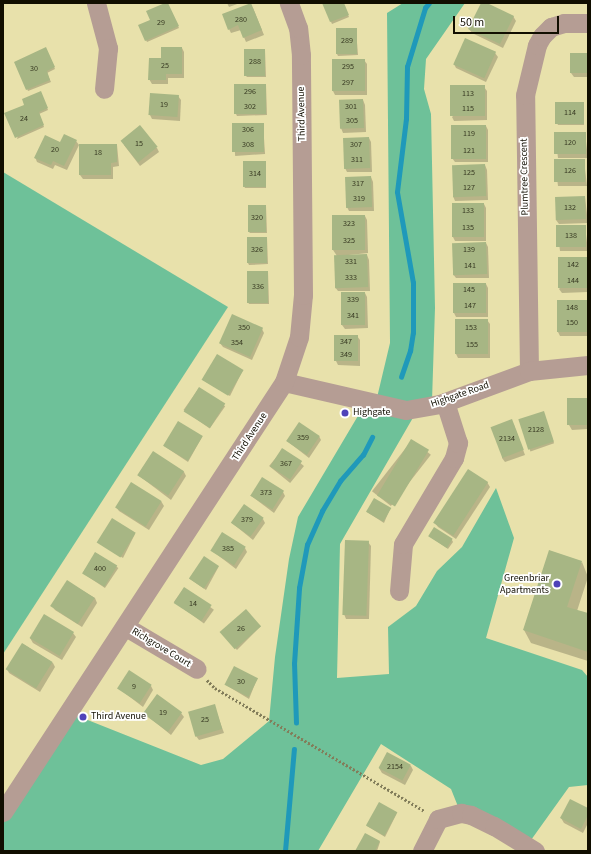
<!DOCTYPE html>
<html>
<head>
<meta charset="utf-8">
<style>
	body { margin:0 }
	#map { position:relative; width:591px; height:854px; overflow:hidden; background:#e8e1ab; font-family:"Source Sans 3",sans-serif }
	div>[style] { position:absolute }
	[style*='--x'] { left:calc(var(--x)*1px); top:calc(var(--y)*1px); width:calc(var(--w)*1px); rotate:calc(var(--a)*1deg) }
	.green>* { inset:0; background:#6ec199 }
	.shadow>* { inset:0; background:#0003; transform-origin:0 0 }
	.stream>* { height:4.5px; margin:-2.25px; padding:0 2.25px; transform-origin:2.25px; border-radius:2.25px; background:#1f99ba }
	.building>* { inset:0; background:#a7b684; transform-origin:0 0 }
	.path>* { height:2.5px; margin-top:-1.25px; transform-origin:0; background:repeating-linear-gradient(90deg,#827d5a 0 2px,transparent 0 4px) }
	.minor>* { height:19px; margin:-9.5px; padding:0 9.5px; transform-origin:9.5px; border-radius:9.5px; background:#b59d94 }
	.dots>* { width:11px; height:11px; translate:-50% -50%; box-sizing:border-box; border:2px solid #fff; border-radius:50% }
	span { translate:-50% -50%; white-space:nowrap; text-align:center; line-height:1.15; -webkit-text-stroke:3.5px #fff; paint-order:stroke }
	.number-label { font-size:8px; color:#363821 }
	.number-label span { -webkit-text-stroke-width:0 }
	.street-label { font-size:10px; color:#110e00 }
	.poi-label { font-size:10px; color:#110e00 }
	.left { translate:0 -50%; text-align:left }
	.right { translate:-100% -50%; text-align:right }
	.frame { position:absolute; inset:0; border:4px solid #110e00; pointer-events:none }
	.scale { position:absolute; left:453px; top:16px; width:106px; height:18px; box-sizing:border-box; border:2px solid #110e00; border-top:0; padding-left:5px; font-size:12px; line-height:14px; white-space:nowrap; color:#110e00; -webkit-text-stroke:3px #fff; paint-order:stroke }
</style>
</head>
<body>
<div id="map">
	<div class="green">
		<i style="clip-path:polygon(403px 3px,465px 3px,426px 59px,424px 89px,431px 114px,435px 308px,432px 401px,418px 409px,340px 544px,337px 678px,389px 674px,388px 627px,416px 606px,437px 571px,462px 547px,496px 488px,514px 538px,486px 638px,582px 670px,588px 677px,588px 785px,569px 787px,526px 847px,461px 814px,451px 789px,381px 744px,318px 851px,3px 851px,3px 814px,70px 713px,201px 765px,223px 759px,269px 721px,275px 657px,289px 559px,298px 517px,365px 404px,375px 406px,390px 343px,387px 13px)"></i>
		<i style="clip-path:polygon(3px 172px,228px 307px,3px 654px)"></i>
	</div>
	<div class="shadow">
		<i style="clip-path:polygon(167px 3px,179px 28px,147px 42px,139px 26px,151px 20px)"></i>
		<i style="clip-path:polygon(227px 3px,240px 3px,229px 7px)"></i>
		<i style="clip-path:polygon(323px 3px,343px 3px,349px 17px,332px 24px)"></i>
		<i style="clip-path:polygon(482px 3px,513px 16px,516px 21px,503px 48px,472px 33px,469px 29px)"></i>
		<i style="clip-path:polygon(253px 8px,264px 35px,246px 42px,241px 30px,231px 33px,229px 29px)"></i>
		<i style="clip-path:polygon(356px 29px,358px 55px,338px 56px,337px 54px)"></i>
		<i style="clip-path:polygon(182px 48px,184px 52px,184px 78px,168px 78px,168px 84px,152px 84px,149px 79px,162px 59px)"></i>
		<i style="clip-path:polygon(46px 49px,55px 69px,47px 73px,51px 82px,28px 91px,15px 62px)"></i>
		<i style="clip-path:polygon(265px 50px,266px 77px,247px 77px,246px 76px)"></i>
		<i style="clip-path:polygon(495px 53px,498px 57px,486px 82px,456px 68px,454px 64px)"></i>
		<i style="clip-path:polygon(588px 54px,588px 77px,574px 77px,571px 73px)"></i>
		<i style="clip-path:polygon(364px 60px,367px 64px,367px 95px,335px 95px,333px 91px)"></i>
		<i style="clip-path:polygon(266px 85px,267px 115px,237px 116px,236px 114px)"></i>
		<i style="clip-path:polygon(484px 87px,487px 91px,487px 120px,454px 121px,452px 117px)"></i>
		<i style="clip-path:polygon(41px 94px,48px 110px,39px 114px,44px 127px,17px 139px,26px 105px)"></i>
		<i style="clip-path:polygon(178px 96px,181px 100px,180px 121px,152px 119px,150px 115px)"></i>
		<i style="clip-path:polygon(363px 100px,365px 105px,366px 132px,343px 133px,341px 128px)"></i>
		<i style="clip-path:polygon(583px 103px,584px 125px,558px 125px,557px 123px)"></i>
		<i style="left:263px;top:124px;width:30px;height:30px;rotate:86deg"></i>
		<i style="clip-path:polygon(486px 126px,488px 130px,488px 162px,455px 162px,452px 158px)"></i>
		<i style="clip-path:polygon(585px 133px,588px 158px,558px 158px,555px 134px)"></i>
		<i style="clip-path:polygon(369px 138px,371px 142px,372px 172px,347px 172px,345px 168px,344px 139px)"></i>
		<i style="clip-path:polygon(76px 141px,79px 145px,67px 170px,55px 165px,53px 169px,37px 162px,35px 157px,60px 143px)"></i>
		<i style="clip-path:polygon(117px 145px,119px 166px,113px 167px,113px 179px,83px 179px,80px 175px)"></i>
		<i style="clip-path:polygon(124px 145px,157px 148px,159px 152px,140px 166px)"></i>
		<i style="clip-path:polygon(584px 160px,587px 186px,558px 186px,555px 161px)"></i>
		<i style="clip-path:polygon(266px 162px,266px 188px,245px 188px,244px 186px)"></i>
		<i style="clip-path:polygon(485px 165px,487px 170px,488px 200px,455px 201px,453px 196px)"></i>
		<i style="clip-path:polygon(371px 177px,373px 182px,374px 211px,349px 211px,347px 207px,346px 178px)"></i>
		<i style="clip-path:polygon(585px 197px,588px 223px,559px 224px,556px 220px)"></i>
		<i style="clip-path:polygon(484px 204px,486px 208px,486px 241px,455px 241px,453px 237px)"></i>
		<i style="clip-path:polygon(266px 206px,267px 233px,250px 233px,249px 232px)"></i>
		<i style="clip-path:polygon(365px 216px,367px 220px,368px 253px,339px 256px,367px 255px,369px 260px,370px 291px,338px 291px,335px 287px,337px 256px,333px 250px)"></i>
		<i style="clip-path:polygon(585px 226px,588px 251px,560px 251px,557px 227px)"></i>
		<i style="clip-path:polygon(267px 238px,268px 264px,249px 265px,248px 263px)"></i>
		<i style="clip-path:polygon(486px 243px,488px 247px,489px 278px,456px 278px,453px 274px,453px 244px)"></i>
		<i style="clip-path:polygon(588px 258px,588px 292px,562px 293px,559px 289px)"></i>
		<i style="clip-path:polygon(268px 272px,269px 304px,249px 304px,248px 302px)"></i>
		<i style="clip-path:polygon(454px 284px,486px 284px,488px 288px,488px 317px,456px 317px,454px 313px)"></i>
		<i style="clip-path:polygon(365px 293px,367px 297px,368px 328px,345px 329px,342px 325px)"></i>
		<i style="clip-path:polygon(588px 301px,588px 336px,560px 336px,558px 332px)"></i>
		<i style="clip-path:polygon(456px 320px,487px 320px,490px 324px,490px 358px,458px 358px,456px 354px)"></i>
		<i style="clip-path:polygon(262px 329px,264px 333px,252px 360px,223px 347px,220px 343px)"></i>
		<i style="clip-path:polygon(335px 336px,357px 336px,360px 340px,360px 366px,338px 365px,336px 361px)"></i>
		<i style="clip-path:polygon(243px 370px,230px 396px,203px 380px)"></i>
		<i style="left:199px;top:388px;width:32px;height:27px;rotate:35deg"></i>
		<i style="clip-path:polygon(588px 399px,588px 429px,572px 430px,569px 425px)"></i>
		<i style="left:544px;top:414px;width:31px;height:25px;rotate:71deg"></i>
		<i style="clip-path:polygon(514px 425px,525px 455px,505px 462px,502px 458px)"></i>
		<i style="clip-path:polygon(319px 436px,321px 440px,309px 458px,287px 441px)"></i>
		<i style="clip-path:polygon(202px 437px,188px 462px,164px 446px)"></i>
		<i style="left:412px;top:440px;width:24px;height:65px;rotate:38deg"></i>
		<i style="left:283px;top:449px;width:27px;height:22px;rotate:39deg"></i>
		<i style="clip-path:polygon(153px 452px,184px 472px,186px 476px,171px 500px,138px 475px)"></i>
		<i style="clip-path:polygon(487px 482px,490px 487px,456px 539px,438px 527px,435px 523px)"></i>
		<i style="clip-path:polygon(283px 492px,285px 496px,274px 513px,250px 495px)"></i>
		<i style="clip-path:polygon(161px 501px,164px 506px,149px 530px,119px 511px,116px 507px)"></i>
		<i style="clip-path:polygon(390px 509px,384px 523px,367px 512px)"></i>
		<i style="clip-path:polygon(263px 519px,265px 523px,253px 540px,232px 523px)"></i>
		<i style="clip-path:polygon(135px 534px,123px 558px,99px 543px)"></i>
		<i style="clip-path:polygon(429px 536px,452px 540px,453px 542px,448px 549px)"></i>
		<i style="clip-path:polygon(368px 542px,371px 546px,369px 619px,346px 619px,344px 614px)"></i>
		<i style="clip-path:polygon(245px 548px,247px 552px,236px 569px,211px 550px)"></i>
		<i style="left:96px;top:553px;width:27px;height:24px;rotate:34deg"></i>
		<i style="clip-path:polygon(582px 562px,588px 577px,577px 611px,588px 614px,588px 661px,531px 643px,524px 630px)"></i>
		<i style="clip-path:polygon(219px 566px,206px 590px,190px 579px)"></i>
		<i style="clip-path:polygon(68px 582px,95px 598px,97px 603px,82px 627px,55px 610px,52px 606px)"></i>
		<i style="left:184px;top:588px;width:37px;height:17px;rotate:36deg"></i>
		<i style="clip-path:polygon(261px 626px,237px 650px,222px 634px)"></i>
		<i style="clip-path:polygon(73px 633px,76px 637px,62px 660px,33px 643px,30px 638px)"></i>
		<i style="clip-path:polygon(23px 644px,53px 663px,55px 667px,40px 692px,9px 673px,7px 669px)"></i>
		<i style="clip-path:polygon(257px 679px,249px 699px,226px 685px)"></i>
		<i style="clip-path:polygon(151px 686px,153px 690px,143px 707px,118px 688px)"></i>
		<i style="clip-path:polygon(214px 705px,224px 733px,199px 740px,196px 736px)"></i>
		<i style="clip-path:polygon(181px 713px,184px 717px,171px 735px,145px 714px)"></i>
		<i style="clip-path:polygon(388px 754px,411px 766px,413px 770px,405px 785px,382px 773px,379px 768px)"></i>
		<i style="clip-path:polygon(588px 809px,588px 823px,583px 833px,564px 823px,561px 818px)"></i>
		<i style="clip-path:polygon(397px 813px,385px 837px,367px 826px)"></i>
		<i style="clip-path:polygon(366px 834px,380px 842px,377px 851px,356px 851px)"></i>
	</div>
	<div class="stream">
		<i style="--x:401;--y:377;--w:28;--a:-71"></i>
		<i style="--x:410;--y:351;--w:18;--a:-81"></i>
		<i style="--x:413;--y:333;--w:50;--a:-90"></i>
		<i style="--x:413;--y:283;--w:92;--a:-100"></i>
		<i style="--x:397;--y:192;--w:74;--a:-83"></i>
		<i style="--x:406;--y:119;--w:52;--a:-88.9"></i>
		<i style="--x:407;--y:67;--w:62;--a:-73"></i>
		<i style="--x:425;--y:8;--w:6;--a:-51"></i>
		<i style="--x:296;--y:723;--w:59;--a:-91.9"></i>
		<i style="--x:294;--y:664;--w:76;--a:-86.2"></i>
		<i style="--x:299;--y:588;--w:44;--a:-79.5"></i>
		<i style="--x:307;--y:545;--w:37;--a:-66"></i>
		<i style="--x:322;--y:511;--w:35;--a:-59"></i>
		<i style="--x:340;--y:481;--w:35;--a:-49"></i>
		<i style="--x:363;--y:455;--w:20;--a:-63"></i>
		<i style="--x:285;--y:851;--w:102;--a:-85"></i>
	</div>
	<div class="building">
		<i style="clip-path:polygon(165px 3px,168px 3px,179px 26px,145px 41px,138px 25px,150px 20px,146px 11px)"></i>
		<i style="clip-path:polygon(251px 3px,262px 30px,243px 38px,238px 25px,228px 30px,222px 14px)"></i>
		<i style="clip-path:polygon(322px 3px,344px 3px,349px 15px,330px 22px)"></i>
		<i style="clip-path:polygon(481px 3px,487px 3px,514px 16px,500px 44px,468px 29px)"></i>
		<i style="left:336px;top:28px;width:21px;height:26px"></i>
		<i style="left:465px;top:38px;width:34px;height:29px;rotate:24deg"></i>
		<i style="clip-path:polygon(46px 47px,55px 67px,47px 71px,50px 80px,26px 90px,14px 62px)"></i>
		<i style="clip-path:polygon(161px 47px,182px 47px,182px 74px,166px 74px,166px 80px,148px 80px,149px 58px,161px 58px)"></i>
		<i style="left:244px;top:49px;width:21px;height:27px"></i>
		<i style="left:570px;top:53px;width:18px;height:20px"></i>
		<i style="left:365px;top:59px;width:32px;height:33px;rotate:90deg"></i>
		<i style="left:234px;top:84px;width:32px;height:30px"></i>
		<i style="left:485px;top:85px;width:31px;height:35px;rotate:90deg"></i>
		<i style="clip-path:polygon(41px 91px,48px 108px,39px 112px,44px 125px,15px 138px,4px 113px,24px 105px,22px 99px)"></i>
		<i style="left:150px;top:93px;width:29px;height:22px;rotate:4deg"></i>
		<i style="left:363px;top:99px;width:29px;height:24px;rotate:88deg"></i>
		<i style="left:555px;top:102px;width:29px;height:22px"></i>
		<i style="left:264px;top:123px;width:29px;height:32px;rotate:90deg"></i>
		<i style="left:140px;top:125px;width:28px;height:25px;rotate:51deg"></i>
		<i style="left:451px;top:125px;width:35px;height:34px"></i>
		<i style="left:586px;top:132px;width:22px;height:32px;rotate:90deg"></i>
		<i style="clip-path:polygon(64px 134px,77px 140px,64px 166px,53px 161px,51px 165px,34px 158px,45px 135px,60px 142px)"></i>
		<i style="left:369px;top:137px;width:31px;height:26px;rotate:88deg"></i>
		<i style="clip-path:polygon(79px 144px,117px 144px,117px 162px,111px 163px,111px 175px,79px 175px)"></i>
		<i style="left:585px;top:159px;width:23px;height:31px;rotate:90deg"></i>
		<i style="left:243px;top:161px;width:23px;height:26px"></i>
		<i style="left:485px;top:164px;width:32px;height:33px;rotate:88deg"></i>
		<i style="left:371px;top:176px;width:31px;height:26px;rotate:88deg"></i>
		<i style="left:585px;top:196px;width:23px;height:30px;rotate:88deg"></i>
		<i style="left:452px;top:203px;width:32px;height:34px"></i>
		<i style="left:248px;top:205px;width:18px;height:27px"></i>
		<i style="left:332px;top:215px;width:33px;height:35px"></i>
		<i style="left:586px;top:225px;width:22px;height:30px;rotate:90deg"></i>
		<i style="left:247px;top:237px;width:20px;height:26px"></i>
		<i style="left:486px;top:242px;width:32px;height:34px;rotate:88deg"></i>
		<i style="left:367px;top:254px;width:33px;height:33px;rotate:88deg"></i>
		<i style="left:588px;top:257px;width:31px;height:30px;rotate:90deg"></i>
		<i style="left:247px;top:271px;width:21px;height:32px"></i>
		<i style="left:453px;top:283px;width:33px;height:30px"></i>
		<i style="left:341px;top:292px;width:24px;height:33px"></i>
		<i style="left:557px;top:300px;width:31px;height:32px"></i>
		<i style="left:232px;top:314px;width:34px;height:32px;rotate:24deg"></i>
		<i style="left:455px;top:319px;width:33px;height:35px"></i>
		<i style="left:334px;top:335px;width:24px;height:26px"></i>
		<i style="left:217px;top:354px;width:31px;height:30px;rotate:31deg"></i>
		<i style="left:199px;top:387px;width:31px;height:29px;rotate:32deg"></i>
		<i style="left:588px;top:398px;width:27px;height:21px;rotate:90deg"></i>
		<i style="left:544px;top:411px;width:32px;height:27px;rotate:72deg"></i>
		<i style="left:512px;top:419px;width:33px;height:23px;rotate:69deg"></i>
		<i style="left:178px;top:421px;width:29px;height:29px;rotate:31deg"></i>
		<i style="left:299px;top:422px;width:25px;height:23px;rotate:34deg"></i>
		<i style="left:411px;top:439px;width:21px;height:66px;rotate:31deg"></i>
		<i style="left:282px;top:448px;width:24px;height:22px;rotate:33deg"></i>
		<i style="left:153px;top:451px;width:37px;height:29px;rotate:33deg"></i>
		<i style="left:468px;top:469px;width:24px;height:64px;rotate:33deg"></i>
		<i style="left:262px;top:477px;width:26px;height:22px;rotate:32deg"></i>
		<i style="left:131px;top:482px;width:36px;height:30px;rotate:32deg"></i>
		<i style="left:374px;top:498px;width:20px;height:16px;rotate:30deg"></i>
		<i style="left:244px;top:504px;width:24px;height:23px;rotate:35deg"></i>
		<i style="left:112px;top:518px;width:28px;height:29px;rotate:32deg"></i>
		<i style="left:434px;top:527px;width:22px;height:11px;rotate:32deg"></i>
		<i style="left:222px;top:532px;width:28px;height:22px;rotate:32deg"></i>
		<i style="left:345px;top:540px;width:24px;height:75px;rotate:2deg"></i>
		<i style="clip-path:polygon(549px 550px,582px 561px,567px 607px,588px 613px,588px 652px,523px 630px)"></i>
		<i style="left:95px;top:552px;width:26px;height:25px;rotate:31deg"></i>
		<i style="left:204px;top:556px;width:18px;height:27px;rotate:34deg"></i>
		<i style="left:67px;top:580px;width:33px;height:31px;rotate:33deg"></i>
		<i style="left:184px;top:587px;width:33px;height:19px;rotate:33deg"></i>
		<i style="left:246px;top:609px;width:23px;height:35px;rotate:49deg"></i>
		<i style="left:44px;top:614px;width:35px;height:28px;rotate:31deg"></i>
		<i style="left:22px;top:643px;width:36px;height:31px;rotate:32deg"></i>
		<i style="left:234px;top:666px;width:27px;height:21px;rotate:27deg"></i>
		<i style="left:129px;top:670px;width:27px;height:22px;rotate:33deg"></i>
		<i style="left:157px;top:694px;width:31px;height:24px;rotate:36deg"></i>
		<i style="left:215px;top:704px;width:26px;height:28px;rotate:74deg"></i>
		<i style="left:387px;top:752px;width:27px;height:18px;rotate:28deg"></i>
		<i style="clip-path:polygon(570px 799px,588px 808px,588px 815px,581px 829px,560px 818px)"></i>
		<i style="left:379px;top:802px;width:21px;height:27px;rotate:29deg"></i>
		<i style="clip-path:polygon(365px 833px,380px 841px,375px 851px,355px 851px)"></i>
	</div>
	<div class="path">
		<i style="--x:207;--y:680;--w:11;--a:45"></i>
		<i style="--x:215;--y:688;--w:243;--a:30.4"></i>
	</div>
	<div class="minor">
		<i style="--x:96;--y:3;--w:47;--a:75.1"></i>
		<i style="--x:108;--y:48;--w:41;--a:95.6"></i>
		<i style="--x:529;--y:371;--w:276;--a:-90.8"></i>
		<i style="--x:525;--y:95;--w:51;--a:-76.5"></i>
		<i style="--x:537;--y:45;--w:10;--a:-61"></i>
		<i style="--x:542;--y:36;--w:13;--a:-45"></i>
		<i style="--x:551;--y:27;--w:14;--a:-17"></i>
		<i style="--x:564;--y:23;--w:24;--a:0"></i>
		<i style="--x:284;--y:382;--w:125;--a:12.9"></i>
		<i style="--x:406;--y:410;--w:35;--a:-10"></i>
		<i style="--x:440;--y:404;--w:95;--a:-20.3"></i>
		<i style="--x:529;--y:371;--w:59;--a:-5.8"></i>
		<i style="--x:399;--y:591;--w:47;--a:-85.1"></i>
		<i style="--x:403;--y:544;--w:100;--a:-59.3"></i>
		<i style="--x:454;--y:458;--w:16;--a:-75"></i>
		<i style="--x:458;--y:443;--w:43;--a:-107.6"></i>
		<i style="--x:126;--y:627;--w:82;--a:30.6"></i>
		<i style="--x:3;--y:812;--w:514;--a:-56.84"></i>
		<i style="--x:284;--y:382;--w:47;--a:-71.6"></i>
		<i style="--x:299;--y:337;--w:42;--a:-84.6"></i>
		<i style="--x:303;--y:295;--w:240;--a:-90.5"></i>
		<i style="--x:301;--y:55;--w:27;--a:-96"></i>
		<i style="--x:298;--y:28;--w:27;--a:-110"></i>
		<i style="--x:422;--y:851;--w:36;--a:-63"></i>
		<i style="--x:438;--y:819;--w:24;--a:-15"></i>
		<i style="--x:461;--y:813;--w:10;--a:11"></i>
		<i style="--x:471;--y:815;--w:25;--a:26"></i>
		<i style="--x:494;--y:826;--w:48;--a:31.4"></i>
	</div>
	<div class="dots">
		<i style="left:345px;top:413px;background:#4f42b9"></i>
		<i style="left:557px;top:584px;background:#4f42b9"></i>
		<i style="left:83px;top:717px;background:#4f42b9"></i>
	</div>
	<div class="number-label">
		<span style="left:241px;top:20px">280</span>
		<span style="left:161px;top:23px">29</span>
		<span style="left:347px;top:41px">289</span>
		<span style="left:255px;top:62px">288</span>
		<span style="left:165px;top:66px">25</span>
		<span style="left:348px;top:67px">295</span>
		<span style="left:34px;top:69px">30</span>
		<span style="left:348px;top:83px">297</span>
		<span style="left:250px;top:92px">296</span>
		<span style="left:468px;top:94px">113</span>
		<span style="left:164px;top:105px">19</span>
		<span style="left:250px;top:107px">302</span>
		<span style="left:351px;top:107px">301</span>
		<span style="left:468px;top:109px">115</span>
		<span style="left:570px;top:113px">114</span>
		<span style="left:24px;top:119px">24</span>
		<span style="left:352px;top:121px">305</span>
		<span style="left:248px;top:130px">306</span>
		<span style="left:469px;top:134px">119</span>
		<span style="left:570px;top:143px">120</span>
		<span style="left:139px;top:144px">15</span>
		<span style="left:248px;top:145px">308</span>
		<span style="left:356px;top:145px">307</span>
		<span style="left:55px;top:150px">20</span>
		<span style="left:469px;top:151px">121</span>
		<span style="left:98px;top:153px">18</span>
		<span style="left:357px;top:160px">311</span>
		<span style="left:570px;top:171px">126</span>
		<span style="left:469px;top:173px">125</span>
		<span style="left:255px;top:174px">314</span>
		<span style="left:358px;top:184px">317</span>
		<span style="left:469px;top:188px">127</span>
		<span style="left:359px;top:199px">319</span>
		<span style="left:570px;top:208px">132</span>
		<span style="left:468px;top:211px">133</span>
		<span style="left:257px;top:218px">320</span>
		<span style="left:349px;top:224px">323</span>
		<span style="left:468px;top:228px">135</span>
		<span style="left:571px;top:236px">138</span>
		<span style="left:349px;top:241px">325</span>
		<span style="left:257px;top:250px">326</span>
		<span style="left:469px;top:250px">139</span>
		<span style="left:351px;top:262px">331</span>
		<span style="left:573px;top:265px">142</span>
		<span style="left:470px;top:266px">141</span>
		<span style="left:351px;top:278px">333</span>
		<span style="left:573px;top:281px">144</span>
		<span style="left:258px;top:287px">336</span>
		<span style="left:469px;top:290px">145</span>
		<span style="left:353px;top:300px">339</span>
		<span style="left:470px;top:306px">147</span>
		<span style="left:572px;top:308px">148</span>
		<span style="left:353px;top:316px">341</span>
		<span style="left:572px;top:323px">150</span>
		<span style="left:244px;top:328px">350</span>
		<span style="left:471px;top:328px">153</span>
		<span style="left:346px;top:342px">347</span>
		<span style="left:237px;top:343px">354</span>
		<span style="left:472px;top:345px">155</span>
		<span style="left:346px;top:355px">349</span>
		<span style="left:536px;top:430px">2128</span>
		<span style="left:303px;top:438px">359</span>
		<span style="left:507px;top:439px">2134</span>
		<span style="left:286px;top:464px">367</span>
		<span style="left:266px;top:493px">373</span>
		<span style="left:247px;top:520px">379</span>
		<span style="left:228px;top:549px">385</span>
		<span style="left:100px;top:569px">400</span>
		<span style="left:193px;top:604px">14</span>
		<span style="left:241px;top:629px">26</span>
		<span style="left:241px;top:682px">30</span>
		<span style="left:134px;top:687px">9</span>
		<span style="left:163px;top:713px">19</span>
		<span style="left:205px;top:720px">25</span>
		<span style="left:395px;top:767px">2154</span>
	</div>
	<div class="street-label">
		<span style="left:302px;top:114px;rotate:-91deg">Third Avenue</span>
		<span style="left:525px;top:177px;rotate:-91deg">Plumtree Crescent</span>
		<span style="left:460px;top:395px;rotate:-19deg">Highgate Road</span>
		<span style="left:250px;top:437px;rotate:-57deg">Third Avenue</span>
		<span style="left:161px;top:648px;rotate:31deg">Richgrove Court</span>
	</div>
	<div class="poi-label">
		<span class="left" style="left:353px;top:413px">Highgate</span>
		<span class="right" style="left:549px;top:584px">Greenbriar<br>Apartments</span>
		<span class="left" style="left:91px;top:717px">Third Avenue</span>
	</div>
	<div class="frame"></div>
	<div class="scale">50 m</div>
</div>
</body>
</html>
